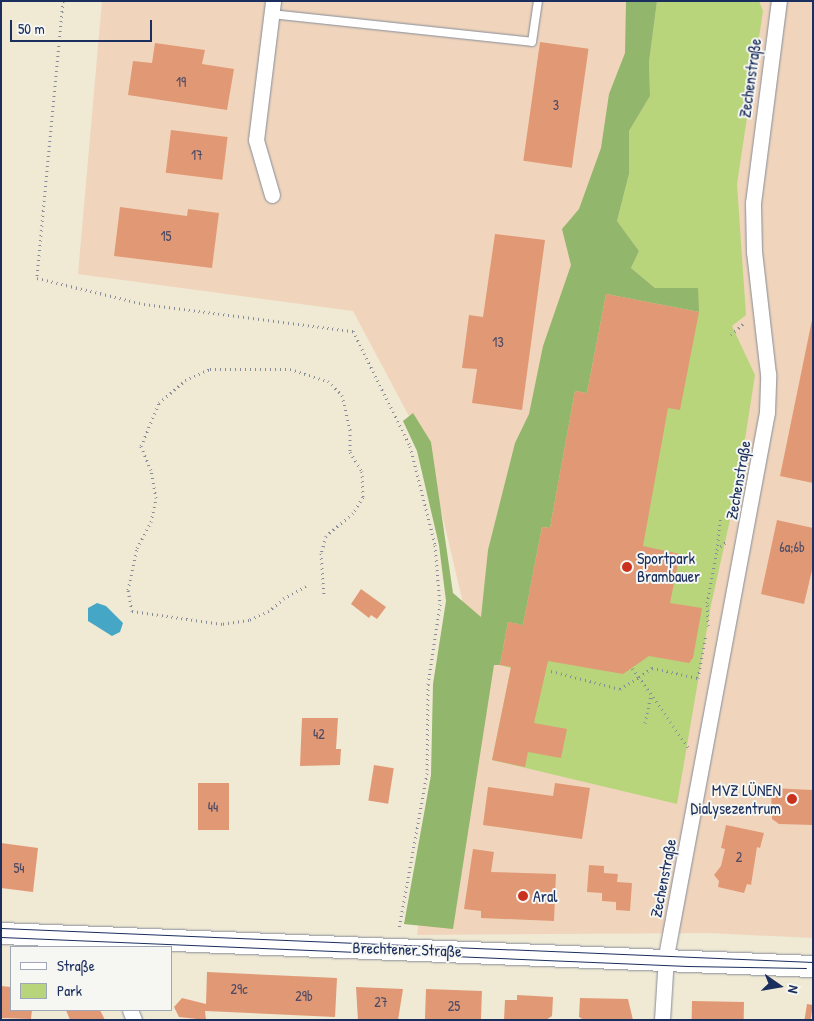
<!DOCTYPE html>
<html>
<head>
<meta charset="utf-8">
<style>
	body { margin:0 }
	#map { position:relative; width:814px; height:1021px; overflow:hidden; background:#f0e9d4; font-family:"Patrick Hand",sans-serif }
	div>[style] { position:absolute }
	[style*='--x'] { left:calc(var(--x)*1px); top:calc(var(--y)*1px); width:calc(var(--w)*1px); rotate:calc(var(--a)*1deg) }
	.built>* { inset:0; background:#f0d5bc }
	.green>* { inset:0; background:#b8d57c }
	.forest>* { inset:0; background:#92b66c }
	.water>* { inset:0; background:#45a7c5 }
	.building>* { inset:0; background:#e19975; transform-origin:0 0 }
	.path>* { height:3px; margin-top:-1.5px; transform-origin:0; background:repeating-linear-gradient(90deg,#868c99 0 1px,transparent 0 5px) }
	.roads { filter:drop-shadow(0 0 1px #868c99) drop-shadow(0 0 1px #868c99) }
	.service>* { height:8px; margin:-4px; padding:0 4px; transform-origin:4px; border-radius:4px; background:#fff }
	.minor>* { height:15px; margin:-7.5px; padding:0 7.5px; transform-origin:7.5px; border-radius:7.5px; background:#fff }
	.secondary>* { height:21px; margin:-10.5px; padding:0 10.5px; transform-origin:10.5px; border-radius:10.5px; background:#fff }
	.tram>* { height:1px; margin:-0.5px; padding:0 0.5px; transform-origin:0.5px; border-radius:0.5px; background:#1b2f5e }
	.dots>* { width:14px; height:14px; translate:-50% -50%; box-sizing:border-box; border:2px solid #f6f6f2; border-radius:50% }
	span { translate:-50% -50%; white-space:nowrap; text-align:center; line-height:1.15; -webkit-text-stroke:4px #f6f6f2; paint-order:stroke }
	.number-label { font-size:14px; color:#4c4a64 }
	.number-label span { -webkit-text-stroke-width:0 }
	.street-label { font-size:16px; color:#1b2f5e }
	.poi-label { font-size:16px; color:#1b2f5e }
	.left { translate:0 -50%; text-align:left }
	.right { translate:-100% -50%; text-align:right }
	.frame { position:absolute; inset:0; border:2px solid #1b2f5e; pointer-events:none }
	.legend { position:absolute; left:10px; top:946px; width:162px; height:65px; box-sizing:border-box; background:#f6f6f2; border:1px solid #9ea6b7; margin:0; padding:6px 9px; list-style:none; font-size:15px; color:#1b2f5e }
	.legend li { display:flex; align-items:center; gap:10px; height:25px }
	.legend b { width:25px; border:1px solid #9ea6b7 }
	.north { position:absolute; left:754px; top:961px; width:50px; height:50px; -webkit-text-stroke:4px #f6f6f2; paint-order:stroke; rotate:103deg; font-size:14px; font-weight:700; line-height:20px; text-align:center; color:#1b2f5e }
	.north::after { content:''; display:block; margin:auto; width:18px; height:22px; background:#1b2f5e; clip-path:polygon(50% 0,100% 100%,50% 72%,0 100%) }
	.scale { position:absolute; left:10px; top:20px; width:142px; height:22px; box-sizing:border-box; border:2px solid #1b2f5e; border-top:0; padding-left:6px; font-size:15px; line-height:18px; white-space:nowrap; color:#1b2f5e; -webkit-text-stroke:4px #f6f6f2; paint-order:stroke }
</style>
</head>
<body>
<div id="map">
	<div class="built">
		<i style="clip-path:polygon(102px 1px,813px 1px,813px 938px,708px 933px,417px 935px,466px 616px,427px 450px,353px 311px,78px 274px)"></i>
	</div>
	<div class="green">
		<i style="clip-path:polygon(657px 1px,759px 1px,763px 11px,737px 184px,746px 315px,732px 326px,755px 375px,738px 484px,711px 605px,677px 804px,492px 760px,511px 668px,500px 665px,508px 622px,523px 624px,542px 527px,550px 528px,575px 391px,587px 393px,606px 294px,698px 312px,698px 288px,655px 288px,631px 268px,639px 251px,617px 221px,629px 174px,629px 131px,650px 96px,649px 62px)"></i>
	</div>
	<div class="forest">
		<i style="clip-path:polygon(626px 1px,657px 1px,649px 62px,650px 96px,629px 131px,629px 174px,617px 221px,639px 251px,631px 268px,655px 288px,698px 288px,699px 312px,606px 294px,587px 393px,575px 391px,550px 528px,542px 527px,523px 625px,508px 622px,500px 665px,494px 665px,453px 929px,404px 924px,431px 775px,433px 684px,446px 601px,439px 545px,417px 451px,403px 421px,413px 413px,431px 442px,453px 593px,481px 617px,488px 550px,515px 443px,529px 414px,543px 346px,571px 265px,562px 229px,579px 209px,601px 148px,609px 94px,625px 53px)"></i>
	</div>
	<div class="water">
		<i style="clip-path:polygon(97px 603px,106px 606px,123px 623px,120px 632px,112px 636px,88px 621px,88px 608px)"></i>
	</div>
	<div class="building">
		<i style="left:540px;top:42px;width:49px;height:120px;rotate:8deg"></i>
		<i style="clip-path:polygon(155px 43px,205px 50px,202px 64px,234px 69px,227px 110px,128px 95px,133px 61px,152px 63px)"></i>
		<i style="left:171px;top:130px;width:57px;height:43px;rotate:7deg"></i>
		<i style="clip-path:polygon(120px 207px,187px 216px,188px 209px,219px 213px,212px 268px,114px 256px)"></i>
		<i style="clip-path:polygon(495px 234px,545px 240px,522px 410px,472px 403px,477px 369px,462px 368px,469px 315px,483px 317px)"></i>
		<i style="clip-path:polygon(606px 294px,699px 312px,680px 410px,668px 408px,643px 546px,680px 554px,670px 603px,702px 608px,693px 658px,689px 663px,649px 656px,623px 674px,548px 661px,534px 723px,567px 729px,561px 758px,528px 752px,525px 767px,492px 760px,511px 667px,500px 665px,508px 622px,523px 625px,542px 527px,550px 528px,575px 391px,587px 393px)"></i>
		<i style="clip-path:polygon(812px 320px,813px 320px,813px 483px,780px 476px)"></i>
		<i style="clip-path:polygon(777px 520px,813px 528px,813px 566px,804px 604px,761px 594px)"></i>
		<i style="clip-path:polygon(361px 589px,386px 607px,377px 619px,371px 615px,369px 618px,351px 604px)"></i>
		<i style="clip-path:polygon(302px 718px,338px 718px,336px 749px,341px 749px,340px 765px,300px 766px)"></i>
		<i style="left:374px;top:765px;width:20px;height:36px;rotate:9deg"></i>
		<i style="left:198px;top:783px;width:31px;height:47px"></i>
		<i style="clip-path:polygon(555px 783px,590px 788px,582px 839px,483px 825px,488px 787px,553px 796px)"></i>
		<i style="clip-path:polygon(771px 788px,813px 790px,813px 825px,779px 824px,772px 819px)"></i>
		<i style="clip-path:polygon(726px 825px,764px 833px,760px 848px,757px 847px,751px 885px,747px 884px,744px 893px,718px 887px,719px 881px,714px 875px,721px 866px,725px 849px,721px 848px)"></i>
		<i style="clip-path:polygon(1px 843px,38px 848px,33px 892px,1px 888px)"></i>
		<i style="clip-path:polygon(473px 849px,494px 852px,491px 872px,556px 874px,554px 921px,481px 918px,481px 911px,464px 909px)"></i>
		<i style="clip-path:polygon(589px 865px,604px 866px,604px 873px,618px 874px,617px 882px,632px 883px,630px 911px,616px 910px,616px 902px,602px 901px,602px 893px,587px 892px)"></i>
		<i style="clip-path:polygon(207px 972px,337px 978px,335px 1017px,205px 1011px,206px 1020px,179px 1017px,174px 1007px,182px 998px,206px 1004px)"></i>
		<i style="clip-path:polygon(1px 986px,11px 987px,11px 1010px,32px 1010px,31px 1019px,1px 1018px)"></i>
		<i style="clip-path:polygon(356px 987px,403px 989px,398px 1020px,358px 1020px)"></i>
		<i style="left:426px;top:989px;width:56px;height:31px;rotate:2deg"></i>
		<i style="clip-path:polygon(517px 995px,553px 997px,552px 1016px,546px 1020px,504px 1020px,505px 1000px,517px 1000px)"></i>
		<i style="clip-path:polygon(580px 998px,628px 999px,633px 1020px,584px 1020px,579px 1017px)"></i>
		<i style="left:692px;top:1001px;width:52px;height:19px;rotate:1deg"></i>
		<i style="left:807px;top:1004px;width:6px;height:16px;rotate:9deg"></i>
		<i style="clip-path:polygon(66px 1010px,100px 1010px,105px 1020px,70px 1020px)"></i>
	</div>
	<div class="path">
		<i style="--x:63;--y:1;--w:278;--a:95.4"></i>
		<i style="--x:37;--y:278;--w:110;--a:13.7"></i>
		<i style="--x:144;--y:304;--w:211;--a:7.4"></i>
		<i style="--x:353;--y:331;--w:128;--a:63.6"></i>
		<i style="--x:410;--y:446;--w:102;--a:75.8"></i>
		<i style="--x:435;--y:545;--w:59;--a:85.2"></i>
		<i style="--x:440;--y:604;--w:81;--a:98.5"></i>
		<i style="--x:428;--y:684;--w:89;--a:90.6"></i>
		<i style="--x:427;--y:773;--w:158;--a:100.2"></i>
		<i style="--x:731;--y:335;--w:19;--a:-43"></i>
		<i style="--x:717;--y:550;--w:31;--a:-84"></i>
		<i style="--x:306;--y:586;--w:25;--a:151"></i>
		<i style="--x:284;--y:598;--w:20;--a:139"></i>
		<i style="--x:269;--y:611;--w:22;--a:156"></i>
		<i style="--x:249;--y:620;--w:27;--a:172"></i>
		<i style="--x:222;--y:624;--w:91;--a:-171.8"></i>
		<i style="--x:132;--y:611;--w:21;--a:-101"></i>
		<i style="--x:128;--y:590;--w:43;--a:-77.9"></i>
		<i style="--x:137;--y:548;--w:30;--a:-62"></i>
		<i style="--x:151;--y:522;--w:25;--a:-78"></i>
		<i style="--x:156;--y:498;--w:28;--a:-100"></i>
		<i style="--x:151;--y:470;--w:26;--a:-113"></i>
		<i style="--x:141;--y:446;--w:47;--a:-67.3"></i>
		<i style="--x:159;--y:403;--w:35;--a:-41"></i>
		<i style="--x:185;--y:380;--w:27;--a:-24"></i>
		<i style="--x:210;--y:369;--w:80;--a:0"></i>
		<i style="--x:290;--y:369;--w:40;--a:18"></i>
		<i style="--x:328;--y:381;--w:20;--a:45"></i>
		<i style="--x:342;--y:395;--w:36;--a:77"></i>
		<i style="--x:350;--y:430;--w:22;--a:90"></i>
		<i style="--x:350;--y:452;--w:22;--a:58"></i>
		<i style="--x:362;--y:471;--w:26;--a:88"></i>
		<i style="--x:363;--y:497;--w:19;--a:122"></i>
		<i style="--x:353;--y:513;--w:35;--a:140"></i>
		<i style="--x:326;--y:536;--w:18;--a:106"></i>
		<i style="--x:321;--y:553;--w:43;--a:86"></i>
		<i style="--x:708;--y:626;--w:23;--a:-92"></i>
		<i style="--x:707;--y:603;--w:54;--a:-79.3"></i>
		<i style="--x:717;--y:550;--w:12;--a:-42"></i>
		<i style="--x:551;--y:671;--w:71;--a:14.6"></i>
		<i style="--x:620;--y:689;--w:22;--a:-32"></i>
		<i style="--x:639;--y:677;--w:11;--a:-128"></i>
		<i style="--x:645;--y:723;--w:29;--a:-78"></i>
		<i style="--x:688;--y:747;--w:85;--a:-125"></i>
		<i style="--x:639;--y:677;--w:16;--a:-35"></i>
		<i style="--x:652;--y:668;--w:47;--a:12.3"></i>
		<i style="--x:698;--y:678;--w:45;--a:-79.7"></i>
	</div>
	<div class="roads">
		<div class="service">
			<i style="--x:271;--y:14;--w:262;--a:6.1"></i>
			<i style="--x:532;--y:42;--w:41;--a:-81.7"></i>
		</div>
		<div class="minor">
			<i style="--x:272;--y:195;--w:57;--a:-106.2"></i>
			<i style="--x:256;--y:140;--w:140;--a:-83"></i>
			<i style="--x:130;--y:1010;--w:11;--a:68"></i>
			<i style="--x:662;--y:1020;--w:64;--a:-86.4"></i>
			<i style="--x:666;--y:956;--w:553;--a:-79.48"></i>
			<i style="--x:767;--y:412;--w:38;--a:-88"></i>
			<i style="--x:768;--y:374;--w:123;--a:-96.5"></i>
			<i style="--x:754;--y:252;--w:49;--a:-91.2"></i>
			<i style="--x:753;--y:203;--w:204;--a:-82.7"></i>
		</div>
		<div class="secondary">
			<i style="--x:1;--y:933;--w:813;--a:2.33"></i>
		</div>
	</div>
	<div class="tram">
		<i style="--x:1;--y:928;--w:813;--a:2.4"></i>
		<i style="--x:1;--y:937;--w:687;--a:2.42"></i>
		<i style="--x:687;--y:966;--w:119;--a:1"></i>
	</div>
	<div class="dots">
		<i style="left:627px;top:567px;background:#c8321e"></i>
		<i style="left:792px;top:799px;background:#c8321e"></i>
		<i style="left:523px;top:896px;background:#c8321e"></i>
	</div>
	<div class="number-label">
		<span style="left:181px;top:82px">19</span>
		<span style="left:556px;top:105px">3</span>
		<span style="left:197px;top:155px">17</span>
		<span style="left:166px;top:236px">15</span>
		<span style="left:498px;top:342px">13</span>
		<span style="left:792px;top:547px">6a;6b</span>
		<span style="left:319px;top:734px">42</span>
		<span style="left:213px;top:807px">44</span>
		<span style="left:739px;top:857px">2</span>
		<span style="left:19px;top:868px">54</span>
		<span style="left:239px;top:989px">29c</span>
		<span style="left:304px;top:996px">29b</span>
		<span style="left:381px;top:1002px">27</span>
		<span style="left:454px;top:1006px">25</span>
	</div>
	<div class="street-label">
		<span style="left:750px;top:78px;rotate:-82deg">Zechenstraße</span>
		<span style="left:738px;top:480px;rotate:-80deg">Zechenstraße</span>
		<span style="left:663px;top:878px;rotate:-79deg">Zechenstraße</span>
		<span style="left:407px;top:949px;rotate:2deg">Brechtener Straße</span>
	</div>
	<div class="poi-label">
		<span class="left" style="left:637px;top:567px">Sportpark<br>Brambauer</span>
		<span class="right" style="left:781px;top:799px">MVZ LÜNEN<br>Dialysezentrum</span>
		<span class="left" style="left:533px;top:896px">Aral</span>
	</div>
	<div class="frame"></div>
	<ul class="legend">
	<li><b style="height:6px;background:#fff"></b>Straße</li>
	<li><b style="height:14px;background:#b8d57c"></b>Park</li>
	</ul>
	<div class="north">N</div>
	<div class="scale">50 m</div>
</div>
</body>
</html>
